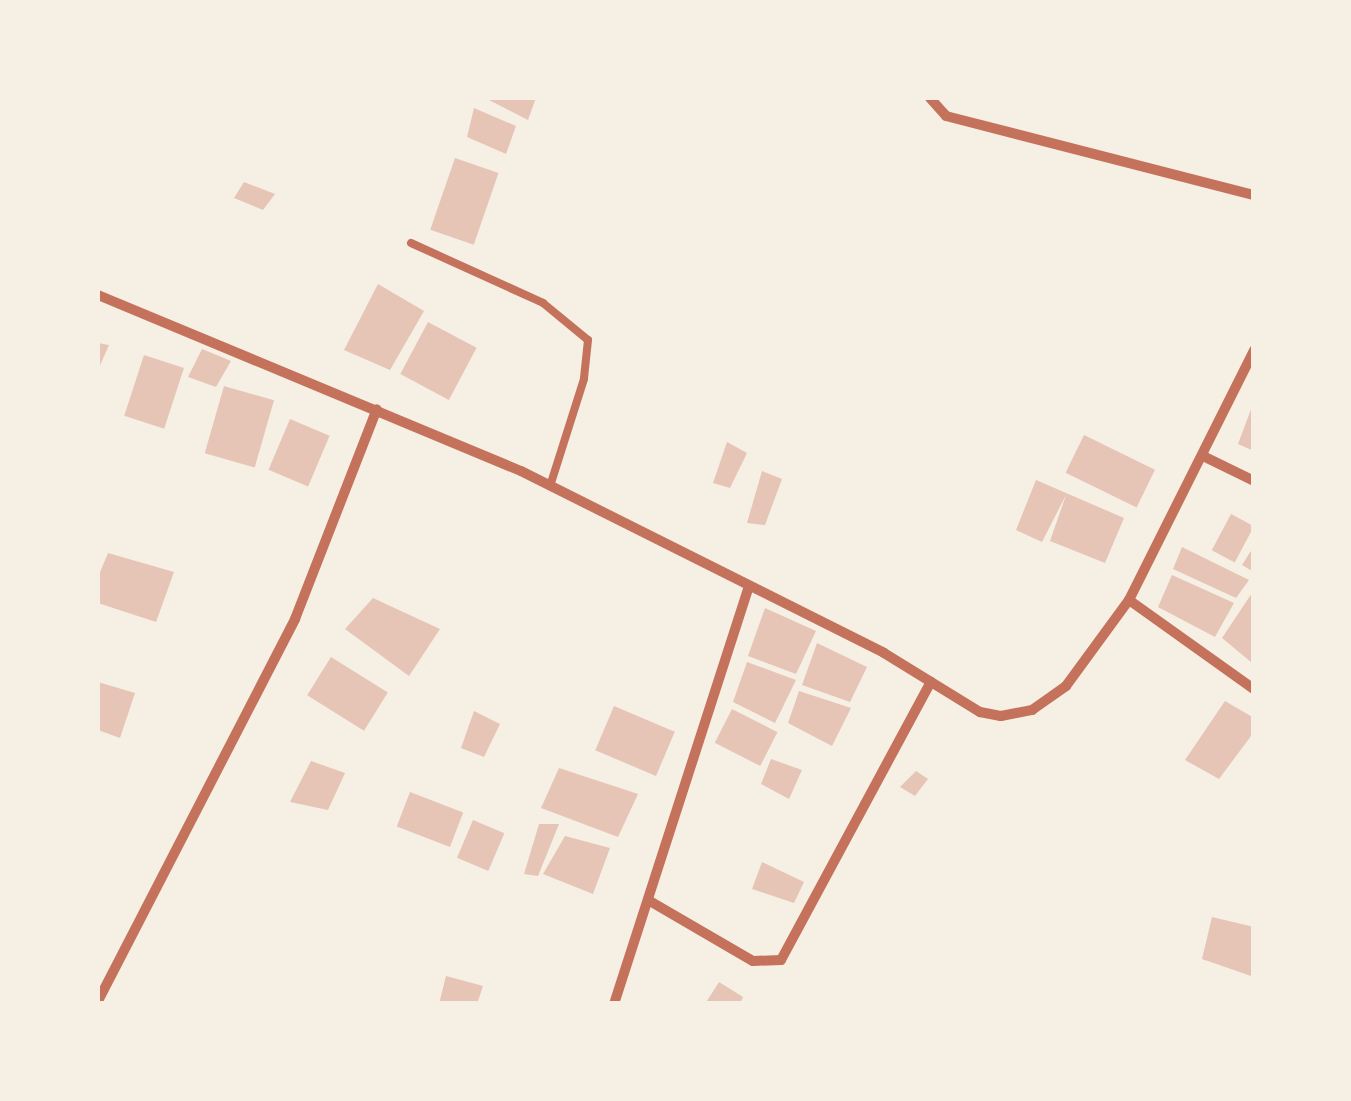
<!DOCTYPE html>
<html>
<head>
<meta charset="utf-8">
<style>
	body { margin:0 }
	#map { position:relative; width:1351px; height:1101px; overflow:hidden; background:#f6efe4; font-family:Signika,sans-serif }
	div>[style] { position:absolute }
	[style*='--x'] { left:calc(var(--x)*1px); top:calc(var(--y)*1px); width:calc(var(--w)*1px); rotate:calc(var(--a)*1deg) }
	.building>* { inset:0; background:#e6c5b7; transform-origin:0 0 }
	.service>* { height:8px; margin:-4px; padding:0 4px; transform-origin:4px; border-radius:4px; background:#c5725c }
	.minor>* { height:10px; margin:-5px; padding:0 5px; transform-origin:5px; border-radius:5px; background:#c5725c }
	span { translate:-50% -50%; white-space:nowrap; text-align:center; line-height:1.15; -webkit-text-stroke:8px #f6efe4; paint-order:stroke }
	.frame { position:absolute; inset:0; border:100px solid #f6efe4; pointer-events:none }
</style>
</head>
<body>
<div id="map">
	<div class="building">
		<i style="clip-path:polygon(485px 98px,536px 98px,528px 120px)"></i>
		<i style="clip-path:polygon(474px 108px,516px 126px,506px 154px,467px 137px)"></i>
		<i style="left:455px;top:158px;width:46px;height:76px;rotate:19deg"></i>
		<i style="clip-path:polygon(244px 182px,275px 194px,263px 210px,234px 198px)"></i>
		<i style="clip-path:polygon(378px 284px,424px 311px,390px 370px,344px 350px)"></i>
		<i style="left:428px;top:322px;width:55px;height:59px;rotate:28deg"></i>
		<i style="clip-path:polygon(98px 343px,109px 345px,98px 370px)"></i>
		<i style="clip-path:polygon(202px 349px,231px 361px,216px 387px,188px 377px)"></i>
		<i style="left:144px;top:355px;width:42px;height:64px;rotate:18deg"></i>
		<i style="left:224px;top:386px;width:52px;height:70px;rotate:16deg"></i>
		<i style="clip-path:polygon(1253px 404px,1254px 404px,1254px 451px,1238px 444px)"></i>
		<i style="left:290px;top:419px;width:43px;height:55px;rotate:23deg"></i>
		<i style="left:1084px;top:435px;width:79px;height:42px;rotate:26deg"></i>
		<i style="clip-path:polygon(727px 442px,747px 453px,730px 488px,713px 483px)"></i>
		<i style="clip-path:polygon(762px 471px,782px 479px,765px 525px,747px 523px)"></i>
		<i style="clip-path:polygon(1036px 480px,1124px 518px,1105px 563px,1050px 541px,1066px 495px,1042px 542px,1016px 530px)"></i>
		<i style="left:1231px;top:514px;width:26px;height:41px;rotate:28deg"></i>
		<i style="clip-path:polygon(1254px 546px,1254px 572px,1242px 565px)"></i>
		<i style="clip-path:polygon(1182px 547px,1249px 580px,1236px 598px,1173px 569px)"></i>
		<i style="clip-path:polygon(108px 553px,174px 572px,156px 622px,98px 603px,98px 577px)"></i>
		<i style="clip-path:polygon(1172px 575px,1234px 603px,1215px 637px,1158px 607px)"></i>
		<i style="clip-path:polygon(1254px 590px,1254px 658px,1251px 662px,1222px 638px)"></i>
		<i style="clip-path:polygon(373px 598px,440px 629px,409px 676px,345px 629px)"></i>
		<i style="clip-path:polygon(765px 608px,816px 631px,796px 674px,748px 656px)"></i>
		<i style="clip-path:polygon(817px 643px,867px 667px,850px 702px,802px 685px)"></i>
		<i style="left:331px;top:657px;width:67px;height:45px;rotate:32deg"></i>
		<i style="clip-path:polygon(747px 662px,796px 680px,775px 723px,733px 702px)"></i>
		<i style="clip-path:polygon(98px 682px,135px 693px,120px 738px,98px 730px)"></i>
		<i style="clip-path:polygon(799px 691px,851px 708px,832px 746px,788px 723px)"></i>
		<i style="clip-path:polygon(1225px 701px,1254px 718px,1254px 732px,1219px 779px,1185px 760px)"></i>
		<i style="left:614px;top:706px;width:66px;height:48px;rotate:23deg"></i>
		<i style="left:732px;top:709px;width:51px;height:38px;rotate:27deg"></i>
		<i style="clip-path:polygon(474px 711px,500px 724px,484px 757px,461px 748px)"></i>
		<i style="clip-path:polygon(771px 759px,802px 770px,789px 799px,761px 784px)"></i>
		<i style="clip-path:polygon(311px 761px,345px 773px,328px 810px,290px 802px)"></i>
		<i style="clip-path:polygon(559px 768px,638px 794px,618px 837px,541px 808px)"></i>
		<i style="clip-path:polygon(916px 771px,928px 779px,915px 796px,900px 787px)"></i>
		<i style="left:410px;top:792px;width:57px;height:37px;rotate:21deg"></i>
		<i style="left:473px;top:820px;width:34px;height:41px;rotate:23deg"></i>
		<i style="clip-path:polygon(539px 824px,559px 824px,538px 876px,524px 874px)"></i>
		<i style="clip-path:polygon(565px 836px,610px 848px,593px 894px,543px 874px)"></i>
		<i style="clip-path:polygon(762px 862px,804px 882px,794px 903px,752px 889px)"></i>
		<i style="clip-path:polygon(1212px 917px,1254px 927px,1254px 977px,1202px 959px)"></i>
		<i style="clip-path:polygon(446px 976px,483px 986px,477px 1004px,439px 1004px)"></i>
		<i style="clip-path:polygon(719px 982px,743px 997px,740px 1004px,705px 1004px)"></i>
	</div>
	<div class="service">
		<i style="--x:411;--y:243;--w:145;--a:24.4"></i>
		<i style="--x:543;--y:303;--w:58;--a:39.4"></i>
		<i style="--x:588;--y:340;--w:39;--a:96"></i>
		<i style="--x:584;--y:379;--w:112;--a:107.6"></i>
	</div>
	<div class="minor">
		<i style="--x:930;--y:98;--w:24;--a:48"></i>
		<i style="--x:946;--y:116;--w:318;--a:14.4"></i>
		<i style="--x:98;--y:295;--w:458;--a:22.6"></i>
		<i style="--x:521;--y:471;--w:406;--a:26.6"></i>
		<i style="--x:884;--y:653;--w:113;--a:31.6"></i>
		<i style="--x:980;--y:712;--w:21;--a:11"></i>
		<i style="--x:1001;--y:716;--w:32;--a:-11"></i>
		<i style="--x:1032;--y:710;--w:42;--a:-35.2"></i>
		<i style="--x:1066;--y:686;--w:107;--a:-53.8"></i>
		<i style="--x:1129;--y:600;--w:280;--a:-63.4"></i>
		<i style="--x:1203;--y:456;--w:57;--a:26.1"></i>
		<i style="--x:1129;--y:600;--w:153;--a:35.5"></i>
		<i style="--x:648;--y:900;--w:121;--a:30.2"></i>
		<i style="--x:753;--y:961;--w:28;--a:-2"></i>
		<i style="--x:781;--y:960;--w:316;--a:-61.7"></i>
		<i style="--x:98;--y:1001;--w:430;--a:-62.7"></i>
		<i style="--x:295;--y:619;--w:225;--a:-68.7"></i>
		<i style="--x:614;--y:1004;--w:438;--a:-72.1"></i>
	</div>
	<div class="frame"></div>
</div>
</body>
</html>
